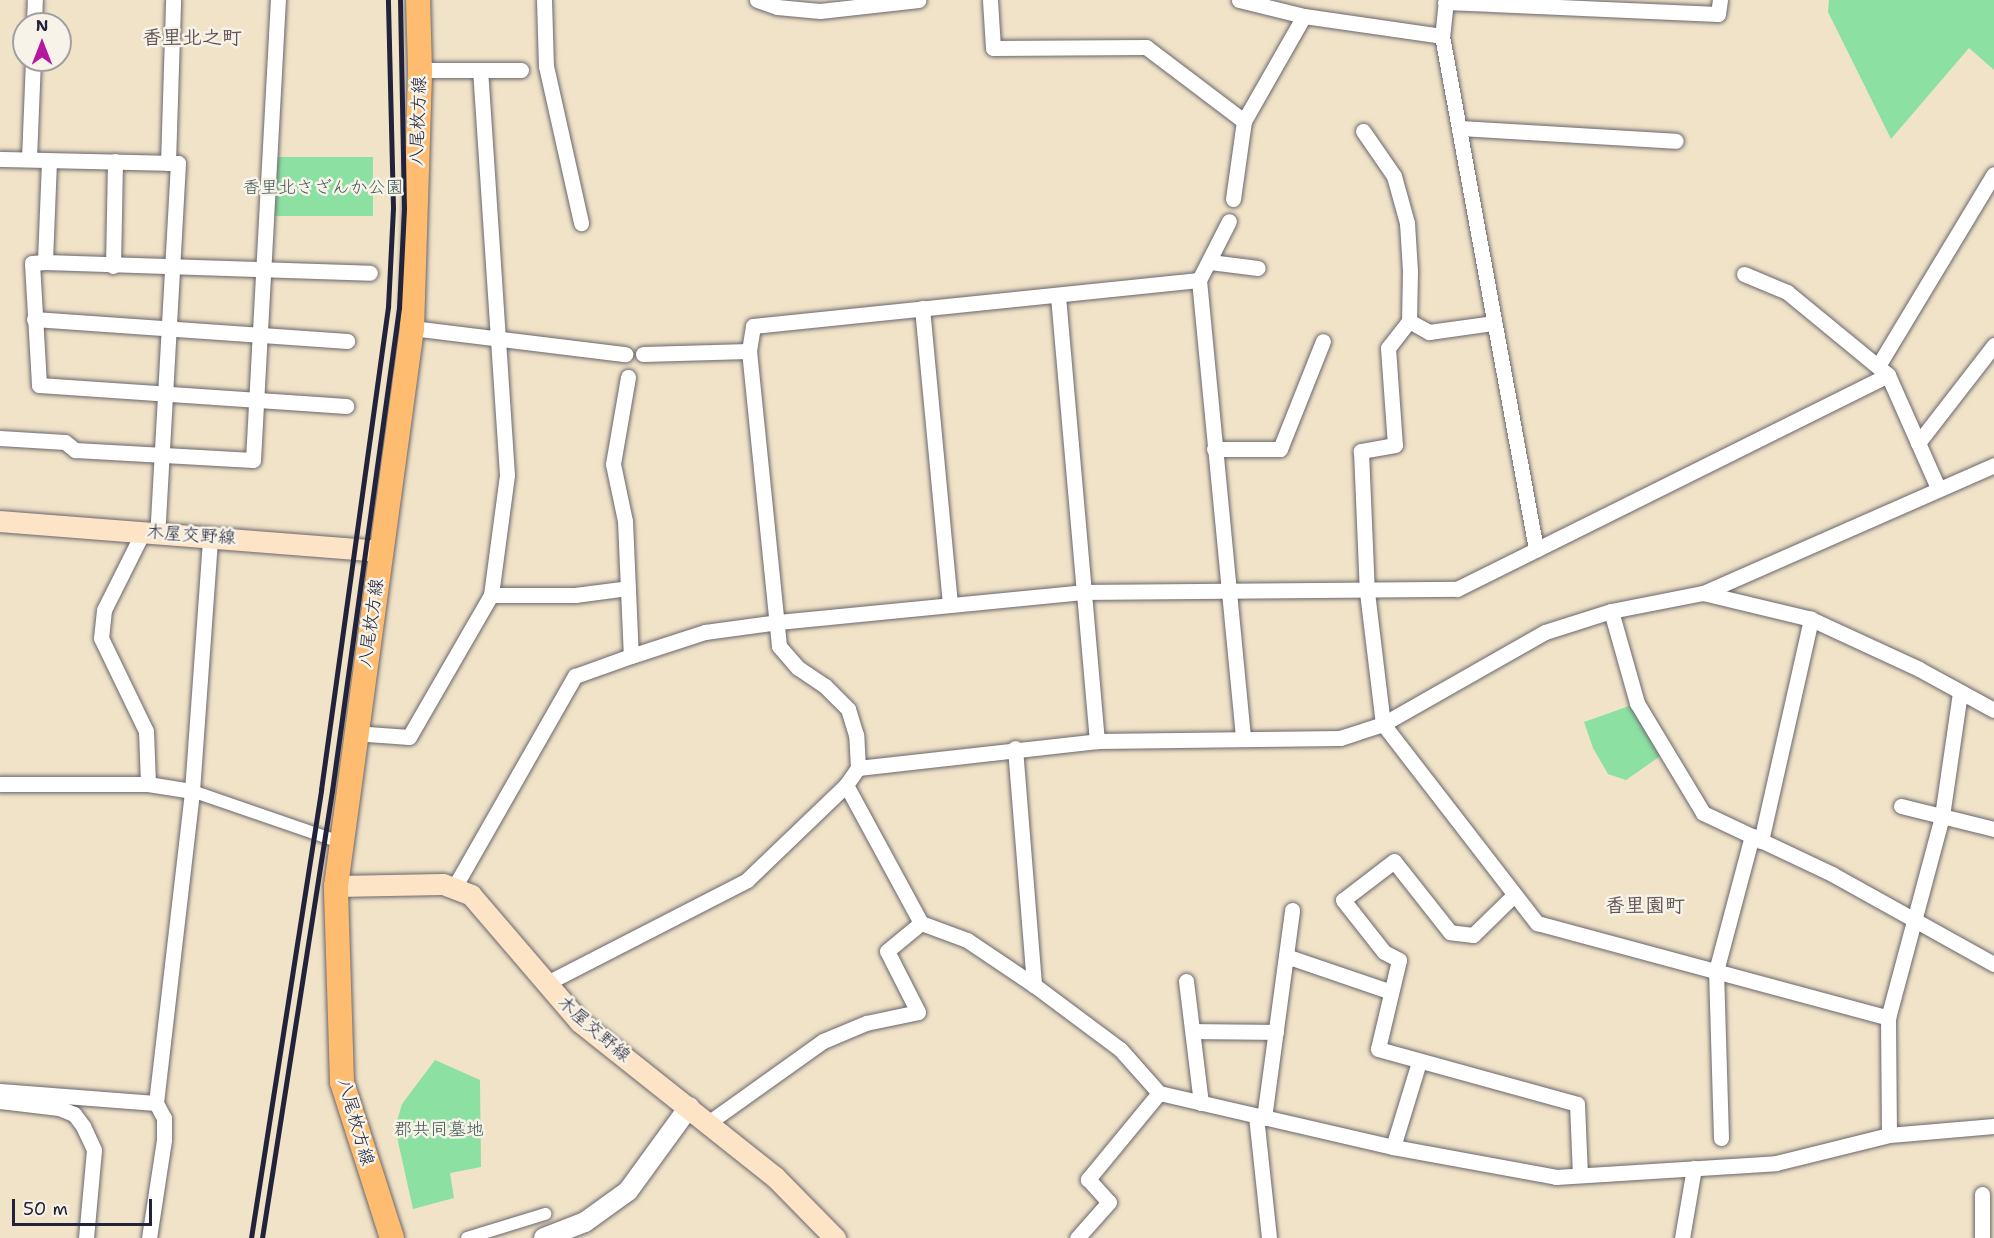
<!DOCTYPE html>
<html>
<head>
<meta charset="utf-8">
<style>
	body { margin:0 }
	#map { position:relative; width:1994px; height:1238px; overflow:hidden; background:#f0e3c8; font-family:"Shantell Sans","Klee One",sans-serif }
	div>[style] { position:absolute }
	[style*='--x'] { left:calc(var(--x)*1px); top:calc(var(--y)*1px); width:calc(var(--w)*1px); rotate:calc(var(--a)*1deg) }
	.green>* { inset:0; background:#8ce0a2; transform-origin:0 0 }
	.roads { filter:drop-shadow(0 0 2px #6a666c) drop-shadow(0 0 2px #6a666c) }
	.pedestrian>* { height:12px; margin:-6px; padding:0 6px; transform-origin:6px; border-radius:6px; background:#fff }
	.minor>* { height:15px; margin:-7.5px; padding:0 7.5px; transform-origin:7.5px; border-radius:7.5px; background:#fff }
	.tertiary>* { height:20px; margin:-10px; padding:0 10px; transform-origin:10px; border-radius:10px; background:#fff }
	.secondary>* { height:21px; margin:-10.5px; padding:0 10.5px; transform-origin:10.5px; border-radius:10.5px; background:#fee4c6 }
	.primary>* { height:24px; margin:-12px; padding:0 12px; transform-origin:12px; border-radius:12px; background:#fdbc70 }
	.rail>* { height:4.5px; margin:-2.25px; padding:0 2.25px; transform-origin:2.25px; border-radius:2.25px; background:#22223b }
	span { translate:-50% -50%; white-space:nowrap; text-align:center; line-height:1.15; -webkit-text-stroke:5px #f7f3e8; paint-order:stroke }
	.street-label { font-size:18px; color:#22223b }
	.park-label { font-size:18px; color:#425b5a }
	.neighbourhood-label { font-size:20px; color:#625356; font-weight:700 }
	.north { position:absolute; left:12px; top:12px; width:60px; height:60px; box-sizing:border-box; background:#f7f3e8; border:2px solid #a29fa3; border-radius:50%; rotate:0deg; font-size:16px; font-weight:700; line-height:24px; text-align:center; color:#22223b }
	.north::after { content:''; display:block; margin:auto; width:21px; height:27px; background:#b5179e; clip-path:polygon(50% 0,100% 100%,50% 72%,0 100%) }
	.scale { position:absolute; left:12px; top:1199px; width:140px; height:27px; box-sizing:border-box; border:3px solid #22223b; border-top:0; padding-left:8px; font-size:18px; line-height:21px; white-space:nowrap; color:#22223b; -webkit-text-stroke:4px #f7f3e8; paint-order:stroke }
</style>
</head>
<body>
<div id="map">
	<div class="green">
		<i style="clip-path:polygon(1829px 0,1994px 0,1994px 70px,1969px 48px,1891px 139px,1828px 12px)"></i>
		<i style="left:274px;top:157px;width:99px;height:59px"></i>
		<i style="clip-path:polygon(1632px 705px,1666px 752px,1626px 780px,1608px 774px,1593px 748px,1584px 722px)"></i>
		<i style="clip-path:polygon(435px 1060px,480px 1080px,481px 1167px,450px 1173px,454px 1198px,413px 1209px,395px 1128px,402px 1104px)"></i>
	</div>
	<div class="roads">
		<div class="pedestrian">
			<i style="--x:192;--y:791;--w:157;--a:19"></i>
			<i style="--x:467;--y:1238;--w:82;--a:-17.1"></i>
		</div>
		<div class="minor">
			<i style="--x:544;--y:0;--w:66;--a:88.3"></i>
			<i style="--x:546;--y:66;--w:161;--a:77.4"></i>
			<i style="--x:757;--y:0;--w:21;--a:19"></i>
			<i style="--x:777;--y:7;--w:43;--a:5.3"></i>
			<i style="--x:820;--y:11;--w:99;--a:-6.4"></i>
			<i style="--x:990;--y:0;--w:48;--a:86.4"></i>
			<i style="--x:993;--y:48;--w:153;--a:-0.4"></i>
			<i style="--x:1146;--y:47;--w:123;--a:37.1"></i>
			<i style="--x:1239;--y:0;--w:67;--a:13.8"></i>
			<i style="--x:1304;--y:16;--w:139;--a:8.2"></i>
			<i style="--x:1446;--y:0;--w:36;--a:96"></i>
			<i style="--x:1442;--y:36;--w:522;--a:79.62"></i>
			<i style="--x:1445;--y:2;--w:273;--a:2.5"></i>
			<i style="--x:1718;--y:14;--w:14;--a:-82"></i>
			<i style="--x:34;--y:24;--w:24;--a:-88"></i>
			<i style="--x:420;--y:70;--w:101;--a:0"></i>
			<i style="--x:1459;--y:128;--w:217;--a:3.4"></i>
			<i style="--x:1363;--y:131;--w:55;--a:55.4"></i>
			<i style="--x:1394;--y:176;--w:49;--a:74.5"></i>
			<i style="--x:1407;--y:223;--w:48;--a:86.4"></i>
			<i style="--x:1410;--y:271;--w:50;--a:91.1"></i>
			<i style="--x:1409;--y:321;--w:34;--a:128"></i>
			<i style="--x:1388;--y:348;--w:97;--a:85.9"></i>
			<i style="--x:1395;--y:445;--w:35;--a:170"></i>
			<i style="--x:1361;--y:451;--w:141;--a:87.6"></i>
			<i style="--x:1367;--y:592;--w:133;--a:83.1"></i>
			<i style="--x:1383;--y:724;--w:252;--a:52.3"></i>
			<i style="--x:1537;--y:923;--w:364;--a:15.1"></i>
			<i style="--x:0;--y:159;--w:178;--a:1.3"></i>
			<i style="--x:178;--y:163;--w:371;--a:93.2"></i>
			<i style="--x:29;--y:159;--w:99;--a:-87.7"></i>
			<i style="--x:49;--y:161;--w:101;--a:92.3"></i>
			<i style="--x:45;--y:262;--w:13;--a:176"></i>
			<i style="--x:32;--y:263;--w:122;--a:86.7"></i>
			<i style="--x:39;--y:385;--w:308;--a:3.9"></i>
			<i style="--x:168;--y:163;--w:163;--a:-88.2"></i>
			<i style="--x:1233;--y:199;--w:79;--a:-82"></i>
			<i style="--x:1244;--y:121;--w:121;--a:-60.3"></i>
			<i style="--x:45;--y:262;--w:325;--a:1.9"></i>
			<i style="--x:1210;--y:262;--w:48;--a:7.1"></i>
			<i style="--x:113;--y:266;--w:105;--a:-88.9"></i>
			<i style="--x:1744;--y:274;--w:47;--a:22.7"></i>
			<i style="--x:1787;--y:292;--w:131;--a:39.4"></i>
			<i style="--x:1888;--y:375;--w:124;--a:66.1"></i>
			<i style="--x:1199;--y:280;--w:66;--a:-63"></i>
			<i style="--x:1058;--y:296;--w:447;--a:85"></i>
			<i style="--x:922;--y:308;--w:298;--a:84.6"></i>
			<i style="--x:34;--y:319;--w:314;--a:4"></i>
			<i style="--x:1409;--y:321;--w:23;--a:29"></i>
			<i style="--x:1429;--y:332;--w:66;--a:-7.9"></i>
			<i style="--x:412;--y:328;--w:215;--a:7"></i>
			<i style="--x:643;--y:354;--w:106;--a:-1.6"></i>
			<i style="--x:1878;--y:366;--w:224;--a:-58.9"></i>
			<i style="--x:628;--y:377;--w:88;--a:99.8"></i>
			<i style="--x:613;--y:464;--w:58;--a:78.1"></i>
			<i style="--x:625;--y:521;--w:135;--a:87.5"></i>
			<i style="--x:0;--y:438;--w:65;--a:3.5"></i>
			<i style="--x:65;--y:442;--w:13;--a:39"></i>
			<i style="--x:75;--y:450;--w:178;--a:3.2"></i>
			<i style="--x:253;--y:460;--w:461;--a:-86.9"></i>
			<i style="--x:1918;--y:443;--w:124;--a:-52.2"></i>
			<i style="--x:1214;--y:449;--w:66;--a:0"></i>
			<i style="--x:1280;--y:449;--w:116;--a:-68.3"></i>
			<i style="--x:143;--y:532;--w:87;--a:116.6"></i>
			<i style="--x:104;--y:610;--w:28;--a:96"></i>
			<i style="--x:101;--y:638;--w:103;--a:64.2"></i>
			<i style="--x:146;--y:731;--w:53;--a:87.8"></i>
			<i style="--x:1703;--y:593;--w:318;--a:-23.7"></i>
			<i style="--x:491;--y:595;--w:84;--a:0"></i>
			<i style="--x:575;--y:595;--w:53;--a:-7.5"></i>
			<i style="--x:1611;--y:611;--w:96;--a:74.2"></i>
			<i style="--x:1637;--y:703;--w:128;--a:59"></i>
			<i style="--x:1703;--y:813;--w:143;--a:25.3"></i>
			<i style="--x:1832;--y:874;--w:185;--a:29.1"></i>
			<i style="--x:354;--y:733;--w:55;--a:4.2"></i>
			<i style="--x:409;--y:737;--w:164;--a:-60"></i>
			<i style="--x:491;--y:595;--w:121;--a:-82.4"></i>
			<i style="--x:507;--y:475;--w:405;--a:-93.8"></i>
			<i style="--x:1015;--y:748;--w:238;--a:85.4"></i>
			<i style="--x:858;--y:768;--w:241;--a:-6.4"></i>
			<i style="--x:1097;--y:741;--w:243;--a:-0.7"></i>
			<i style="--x:1340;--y:738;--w:45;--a:-18"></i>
			<i style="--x:1383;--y:724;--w:186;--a:-29.6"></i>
			<i style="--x:1545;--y:632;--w:69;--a:-17.7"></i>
			<i style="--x:1611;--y:611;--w:94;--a:-11.1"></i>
			<i style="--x:1703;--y:593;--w:111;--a:13.5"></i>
			<i style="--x:1811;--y:619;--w:119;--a:24.8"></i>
			<i style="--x:1919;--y:669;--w:85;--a:28.7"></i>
			<i style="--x:0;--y:784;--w:148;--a:0"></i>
			<i style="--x:148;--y:784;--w:45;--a:9"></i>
			<i style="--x:192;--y:791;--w:255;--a:-85.9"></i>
			<i style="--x:1901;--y:806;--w:96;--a:13.9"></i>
			<i style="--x:1761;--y:841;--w:228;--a:-77.3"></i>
			<i style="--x:455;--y:886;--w:242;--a:-60.3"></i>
			<i style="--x:575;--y:676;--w:59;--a:-19.7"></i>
			<i style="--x:631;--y:656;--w:78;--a:-18"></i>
			<i style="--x:705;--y:632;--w:74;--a:-7.8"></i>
			<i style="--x:778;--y:622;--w:309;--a:-5.6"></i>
			<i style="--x:1086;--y:592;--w:371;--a:-0.5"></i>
			<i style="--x:1457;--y:589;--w:481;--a:-26.4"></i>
			<i style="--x:1514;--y:895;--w:57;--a:135.7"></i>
			<i style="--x:1473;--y:935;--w:23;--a:-173"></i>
			<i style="--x:1450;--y:932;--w:90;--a:-128.3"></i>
			<i style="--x:1394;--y:861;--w:64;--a:142.6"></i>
			<i style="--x:1343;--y:900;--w:66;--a:51.7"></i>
			<i style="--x:1384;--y:952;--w:17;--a:28"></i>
			<i style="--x:1399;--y:960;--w:91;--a:103.3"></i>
			<i style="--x:1378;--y:1049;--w:206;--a:15.4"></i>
			<i style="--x:1577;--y:1104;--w:71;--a:87.6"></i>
			<i style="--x:921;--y:923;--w:49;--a:20.3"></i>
			<i style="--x:967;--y:940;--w:81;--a:33.9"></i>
			<i style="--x:1034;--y:985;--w:107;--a:36.7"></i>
			<i style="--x:1120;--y:1049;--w:59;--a:48.4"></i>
			<i style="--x:1159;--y:1093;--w:112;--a:129.5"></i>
			<i style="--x:1088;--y:1179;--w:31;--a:48"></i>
			<i style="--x:1109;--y:1202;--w:48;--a:131.6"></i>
			<i style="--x:1286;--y:956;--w:111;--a:18.9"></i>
			<i style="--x:1186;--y:981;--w:123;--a:83"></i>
			<i style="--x:545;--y:984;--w:227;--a:-27.2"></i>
			<i style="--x:747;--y:880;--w:137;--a:-43.8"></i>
			<i style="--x:846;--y:785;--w:21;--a:-55"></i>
			<i style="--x:858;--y:768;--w:33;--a:-93"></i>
			<i style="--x:856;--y:735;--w:27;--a:-107"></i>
			<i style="--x:848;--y:709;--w:33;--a:-135"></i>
			<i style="--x:825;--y:686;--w:32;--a:-146"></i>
			<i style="--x:798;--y:668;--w:29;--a:-131"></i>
			<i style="--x:779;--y:646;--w:297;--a:-95.8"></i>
			<i style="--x:749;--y:351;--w:25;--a:-81"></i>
			<i style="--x:753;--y:326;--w:448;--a:-5.9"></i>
			<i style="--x:1199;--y:280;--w:459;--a:84.5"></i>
			<i style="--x:1194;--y:1031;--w:82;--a:0.7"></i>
			<i style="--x:0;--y:1091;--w:156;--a:4.4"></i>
			<i style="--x:156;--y:1103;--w:17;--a:62"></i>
			<i style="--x:164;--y:1118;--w:22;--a:90"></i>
			<i style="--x:164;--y:1140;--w:99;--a:98.7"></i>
			<i style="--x:1159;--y:1093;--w:240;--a:13"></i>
			<i style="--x:1393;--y:1147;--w:166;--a:10.4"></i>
			<i style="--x:1556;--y:1177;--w:220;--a:-3.6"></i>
			<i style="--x:1776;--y:1163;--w:116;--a:-13.9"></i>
			<i style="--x:1889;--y:1135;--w:105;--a:-4.9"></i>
			<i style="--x:0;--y:1101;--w:59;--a:6.8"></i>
			<i style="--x:59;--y:1108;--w:16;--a:22"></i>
			<i style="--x:74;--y:1114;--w:15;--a:53"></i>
			<i style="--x:83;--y:1126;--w:26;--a:65"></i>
			<i style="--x:94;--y:1150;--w:88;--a:95.2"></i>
			<i style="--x:156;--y:1103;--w:314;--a:-83.4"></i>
			<i style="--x:1256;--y:1116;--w:123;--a:83.9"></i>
			<i style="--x:1264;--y:1118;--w:210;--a:-82.3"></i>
			<i style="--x:708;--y:1123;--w:141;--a:-35.5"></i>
			<i style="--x:823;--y:1041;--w:47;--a:-22.7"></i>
			<i style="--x:866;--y:1023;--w:53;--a:-11.9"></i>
			<i style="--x:918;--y:1012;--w:68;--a:-116.9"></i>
			<i style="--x:887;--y:951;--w:44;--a:-39.5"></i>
			<i style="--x:921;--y:923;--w:157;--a:-118.5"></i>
			<i style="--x:1889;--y:1135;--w:117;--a:-90.5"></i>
			<i style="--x:1888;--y:1018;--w:209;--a:-75"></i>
			<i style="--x:1942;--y:816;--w:125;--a:-81.7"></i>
			<i style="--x:1721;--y:1138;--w:167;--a:-91.7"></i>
			<i style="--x:1716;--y:971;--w:140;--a:-75.1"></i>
			<i style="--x:1393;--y:1147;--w:89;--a:-73"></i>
			<i style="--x:1982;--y:1194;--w:44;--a:90"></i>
			<i style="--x:1682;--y:1238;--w:71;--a:-80.3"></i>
		</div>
		<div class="tertiary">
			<i style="--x:544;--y:1238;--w:44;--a:-21.3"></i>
			<i style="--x:585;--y:1222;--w:53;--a:-35.8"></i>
			<i style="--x:628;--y:1191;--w:104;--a:-54"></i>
		</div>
		<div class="secondary">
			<i style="--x:0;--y:521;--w:382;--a:4.5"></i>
			<i style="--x:336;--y:886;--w:107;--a:-1.1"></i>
			<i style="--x:443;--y:884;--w:30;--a:21"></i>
			<i style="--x:471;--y:895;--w:167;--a:49.4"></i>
			<i style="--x:580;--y:1022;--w:249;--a:38.5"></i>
			<i style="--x:775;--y:1177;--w:86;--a:45.5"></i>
		</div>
		<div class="primary">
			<i style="--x:392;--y:1238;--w:164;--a:-107.8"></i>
			<i style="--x:342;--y:1082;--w:196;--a:-91.8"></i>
			<i style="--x:336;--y:886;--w:563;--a:-82.24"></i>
			<i style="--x:412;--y:328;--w:258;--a:-88.2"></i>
			<i style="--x:420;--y:70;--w:70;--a:-91.6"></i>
		</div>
	</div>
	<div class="rail">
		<i style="--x:251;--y:1238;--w:453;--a:-81.1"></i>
		<i style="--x:321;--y:790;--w:488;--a:-82.1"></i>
		<i style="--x:388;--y:307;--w:99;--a:-87.1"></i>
		<i style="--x:393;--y:208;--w:208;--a:-91.4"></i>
		<i style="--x:262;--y:1238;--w:452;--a:-81.1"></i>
		<i style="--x:332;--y:791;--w:488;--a:-82.1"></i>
		<i style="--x:399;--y:308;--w:100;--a:-87.1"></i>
		<i style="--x:404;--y:208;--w:208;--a:-91.1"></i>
	</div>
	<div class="street-label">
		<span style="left:418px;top:121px;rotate:-88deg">八尾枚方線</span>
		<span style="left:191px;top:535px;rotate:4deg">木屋交野線</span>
		<span style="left:371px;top:623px;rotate:-82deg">八尾枚方線</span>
		<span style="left:594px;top:1029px;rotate:41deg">木屋交野線</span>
		<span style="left:356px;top:1122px;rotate:74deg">八尾枚方線</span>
	</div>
	<div class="park-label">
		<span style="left:323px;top:187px">香里北さざんか公園</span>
		<span style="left:439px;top:1129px">郡共同墓地</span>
	</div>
	<div class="neighbourhood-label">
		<span style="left:192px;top:37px">香里北之町</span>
		<span style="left:1645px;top:905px">香里園町</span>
	</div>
	<div class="north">N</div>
	<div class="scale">50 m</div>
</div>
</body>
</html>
